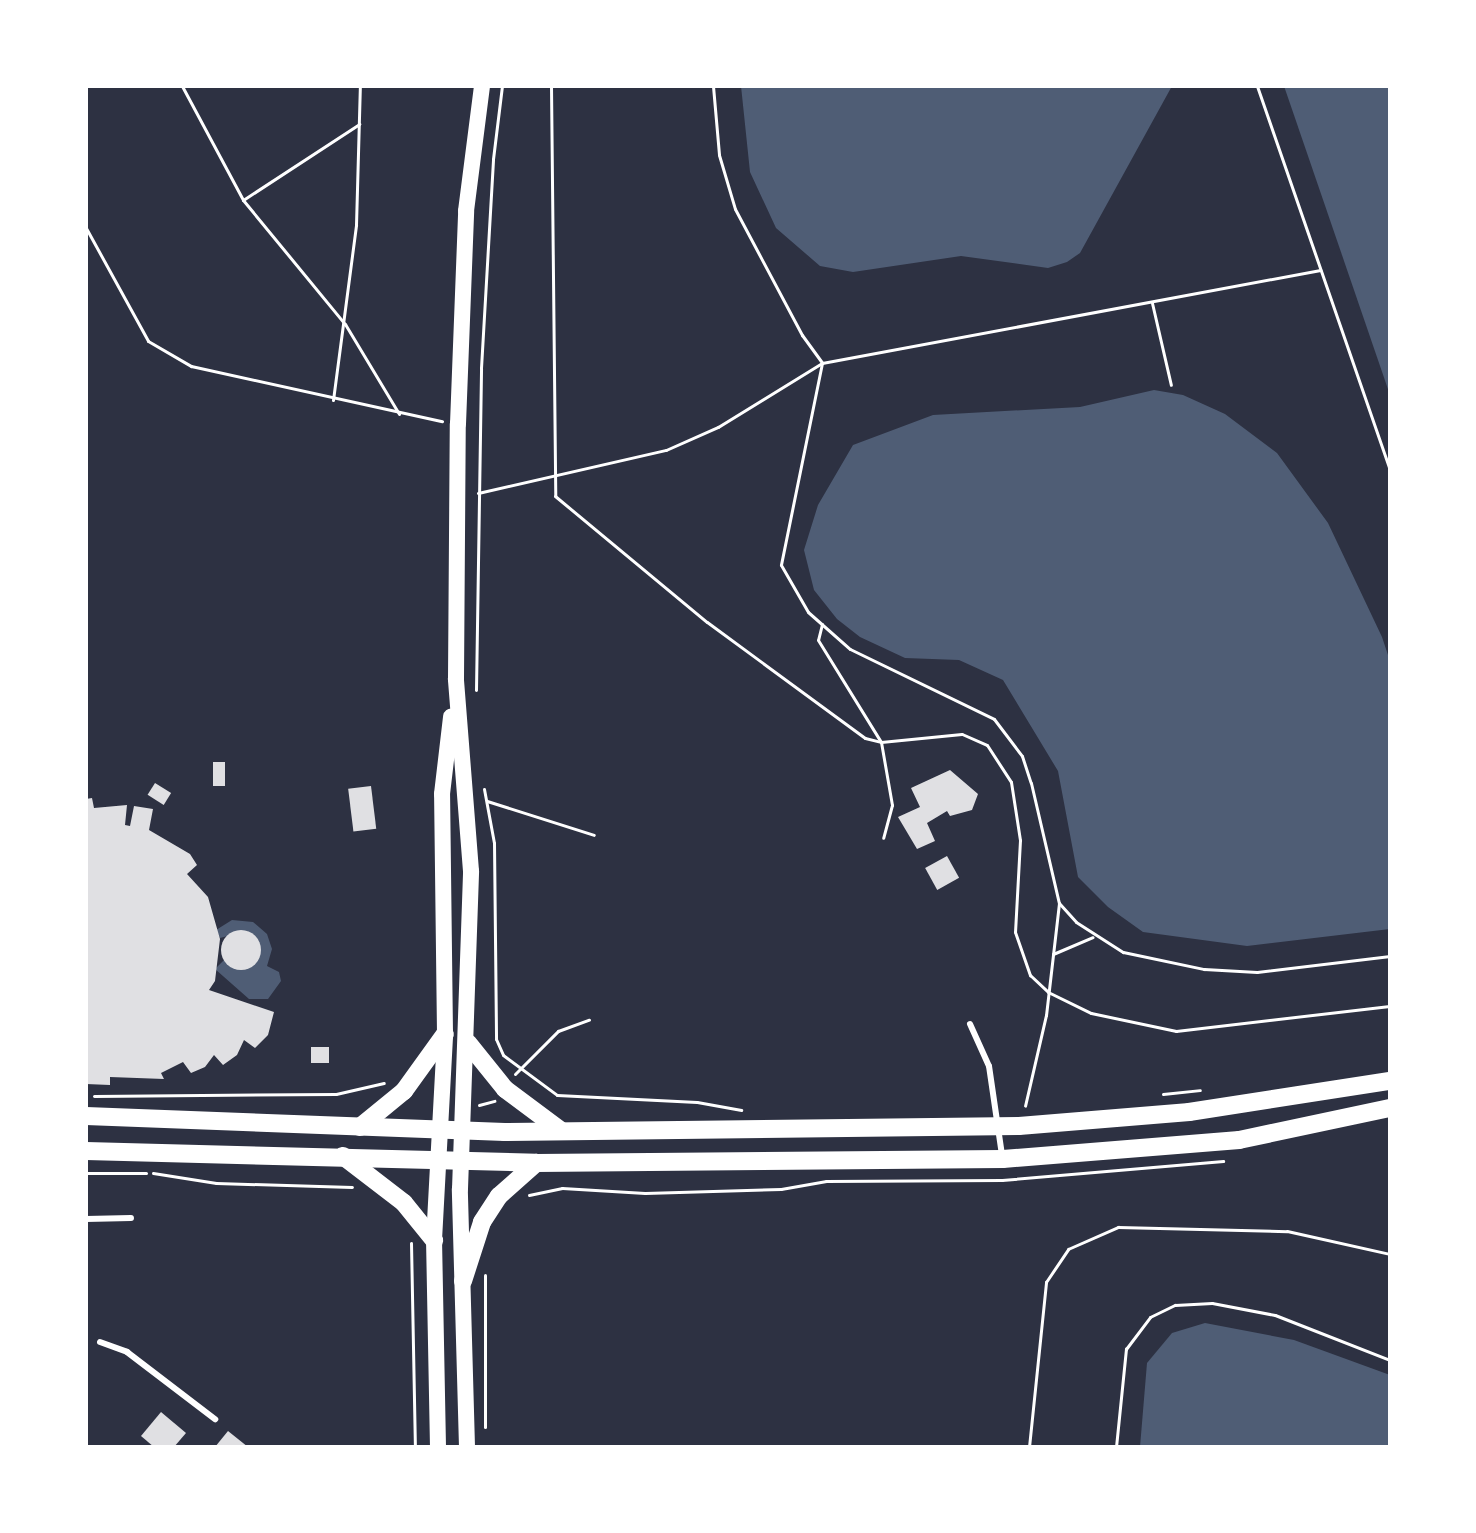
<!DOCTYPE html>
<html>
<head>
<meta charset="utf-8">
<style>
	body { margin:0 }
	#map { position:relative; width:1476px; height:1533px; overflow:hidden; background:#2d3142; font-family:"DM Sans",sans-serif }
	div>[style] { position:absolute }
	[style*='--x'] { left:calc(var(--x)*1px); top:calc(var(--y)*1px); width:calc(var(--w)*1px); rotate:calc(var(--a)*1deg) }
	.water>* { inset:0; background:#4f5d75 }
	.building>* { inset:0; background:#e0e0e3; transform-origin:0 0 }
	.round { border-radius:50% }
	.path>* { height:3px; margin:-1.5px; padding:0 1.5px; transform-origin:1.5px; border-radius:1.5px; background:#fff }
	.service>* { height:6px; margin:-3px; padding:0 3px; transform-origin:3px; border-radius:3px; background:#fff }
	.secondary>* { height:16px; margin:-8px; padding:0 8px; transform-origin:8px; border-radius:8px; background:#fff }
	.primary>* { height:18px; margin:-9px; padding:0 9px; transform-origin:9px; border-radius:9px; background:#fff }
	span { translate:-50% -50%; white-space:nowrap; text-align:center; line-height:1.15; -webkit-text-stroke:7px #fff; paint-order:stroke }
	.frame { position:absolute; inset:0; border:88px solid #fff; pointer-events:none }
</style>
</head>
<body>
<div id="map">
	<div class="water">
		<i style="clip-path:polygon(741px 86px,1172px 86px,1080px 253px,1067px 262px,1048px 268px,961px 256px,853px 272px,820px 266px,776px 228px,750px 172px)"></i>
		<i style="clip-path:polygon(1284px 86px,1390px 86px,1390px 395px)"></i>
		<i style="clip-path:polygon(1154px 390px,1183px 395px,1225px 414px,1277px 453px,1328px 523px,1382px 637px,1390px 661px,1390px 929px,1247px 946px,1143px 932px,1108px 907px,1078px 877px,1058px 771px,1003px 680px,959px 660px,905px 658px,860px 637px,837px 619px,814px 590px,804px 550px,818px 505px,853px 445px,933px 415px,1080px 407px)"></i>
		<i style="clip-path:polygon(232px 920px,253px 922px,267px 934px,272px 949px,267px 966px,279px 972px,281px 981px,268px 999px,249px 999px,215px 969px,224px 960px,244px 970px,260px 956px,259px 941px,247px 931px,220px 938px,216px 930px)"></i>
		<i style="clip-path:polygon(1205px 1323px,1294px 1340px,1390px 1375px,1390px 1447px,1140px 1447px,1147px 1363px,1172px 1333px)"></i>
	</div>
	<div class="building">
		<i style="left:213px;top:762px;width:12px;height:24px"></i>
		<i style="clip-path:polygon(950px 770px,978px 794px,972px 810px,950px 816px,947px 811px,927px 823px,935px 841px,917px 849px,898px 817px,920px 807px,911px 788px)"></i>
		<i style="left:155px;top:783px;width:19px;height:14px;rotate:32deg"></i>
		<i style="left:371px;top:786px;width:43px;height:23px;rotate:83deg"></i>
		<i style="clip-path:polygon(92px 798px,94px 808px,127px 805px,125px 825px,130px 826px,134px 806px,153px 809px,149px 830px,190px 854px,197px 865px,187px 874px,208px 897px,220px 939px,215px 981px,209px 990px,274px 1012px,268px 1035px,255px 1048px,244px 1040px,237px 1055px,223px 1065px,214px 1055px,205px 1067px,191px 1073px,183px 1062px,161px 1073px,164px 1079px,110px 1077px,110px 1085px,86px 1084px,86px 799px)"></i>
		<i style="left:947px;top:856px;width:25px;height:25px;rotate:61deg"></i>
		<i class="round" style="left:221px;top:930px;width:40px;height:40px"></i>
		<i style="left:311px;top:1047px;width:18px;height:16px"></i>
		<i style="clip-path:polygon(161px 1412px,186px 1433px,174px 1447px,154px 1447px,141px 1436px)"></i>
		<i style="clip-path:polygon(228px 1431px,248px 1447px,215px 1447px)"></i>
	</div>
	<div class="path">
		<i style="--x:182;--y:86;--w:129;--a:61.8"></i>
		<i style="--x:243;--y:200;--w:161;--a:50.6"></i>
		<i style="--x:345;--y:324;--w:105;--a:59"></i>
		<i style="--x:551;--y:86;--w:410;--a:89.4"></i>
		<i style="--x:555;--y:496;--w:197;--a:39.7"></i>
		<i style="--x:707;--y:622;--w:196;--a:36.3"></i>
		<i style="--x:865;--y:738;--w:16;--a:14"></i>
		<i style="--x:881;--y:742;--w:81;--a:-5.6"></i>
		<i style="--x:962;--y:734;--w:27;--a:24"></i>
		<i style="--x:987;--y:745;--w:44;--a:57"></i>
		<i style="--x:1011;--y:782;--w:59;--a:81.2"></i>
		<i style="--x:1020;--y:840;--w:92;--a:93.1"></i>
		<i style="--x:1015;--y:932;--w:46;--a:70.8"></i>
		<i style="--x:1030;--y:975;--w:25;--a:43"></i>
		<i style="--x:1048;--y:992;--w:48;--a:26"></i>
		<i style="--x:1091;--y:1013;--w:87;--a:12"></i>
		<i style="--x:1176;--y:1031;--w:215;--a:-6.7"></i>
		<i style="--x:713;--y:86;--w:69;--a:85"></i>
		<i style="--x:719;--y:155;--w:56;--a:73.5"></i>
		<i style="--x:735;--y:209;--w:143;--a:62"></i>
		<i style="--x:802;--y:335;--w:34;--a:54"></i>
		<i style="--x:822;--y:363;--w:206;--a:101.5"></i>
		<i style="--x:781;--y:565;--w:54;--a:60.1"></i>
		<i style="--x:808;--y:612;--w:56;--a:41.4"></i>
		<i style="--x:850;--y:649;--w:160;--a:25.9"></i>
		<i style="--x:994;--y:719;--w:46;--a:52.9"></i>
		<i style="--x:1022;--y:756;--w:28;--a:72"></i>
		<i style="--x:1031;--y:783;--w:123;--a:76.9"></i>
		<i style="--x:1059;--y:903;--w:113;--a:96.6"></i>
		<i style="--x:1046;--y:1015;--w:93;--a:103"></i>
		<i style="--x:1257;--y:86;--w:406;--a:70.9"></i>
		<i style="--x:243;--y:200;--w:139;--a:-33.2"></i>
		<i style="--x:86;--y:228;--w:129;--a:61.2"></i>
		<i style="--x:148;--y:341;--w:50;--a:30.2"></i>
		<i style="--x:191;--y:366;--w:257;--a:12.4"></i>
		<i style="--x:1152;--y:303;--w:84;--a:77"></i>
		<i style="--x:333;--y:400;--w:177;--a:-82.5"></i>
		<i style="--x:356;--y:225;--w:139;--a:-88.4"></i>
		<i style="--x:478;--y:493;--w:193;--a:-12.9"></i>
		<i style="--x:666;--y:450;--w:57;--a:-23.9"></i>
		<i style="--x:718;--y:427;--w:122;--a:-31.6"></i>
		<i style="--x:822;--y:363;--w:507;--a:-10.58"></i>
		<i style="--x:822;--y:624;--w:16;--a:104"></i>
		<i style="--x:818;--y:640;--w:120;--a:58.3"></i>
		<i style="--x:881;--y:742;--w:64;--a:80.1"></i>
		<i style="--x:892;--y:805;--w:34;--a:105"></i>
		<i style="--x:476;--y:690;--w:322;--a:-89.1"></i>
		<i style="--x:481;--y:368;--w:209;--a:-86.7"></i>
		<i style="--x:493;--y:159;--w:74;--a:-83"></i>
		<i style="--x:484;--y:789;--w:55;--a:79.5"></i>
		<i style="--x:494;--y:843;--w:196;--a:89.4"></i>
		<i style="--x:496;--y:1039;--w:17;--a:66"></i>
		<i style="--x:503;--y:1055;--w:67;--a:36.5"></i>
		<i style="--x:557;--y:1095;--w:140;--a:2.9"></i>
		<i style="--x:697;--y:1102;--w:45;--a:10.3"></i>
		<i style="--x:487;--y:801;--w:112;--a:17.6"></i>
		<i style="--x:1059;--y:903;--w:25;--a:48"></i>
		<i style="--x:1076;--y:922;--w:56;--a:32.6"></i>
		<i style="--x:1123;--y:952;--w:83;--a:11.9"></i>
		<i style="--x:1204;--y:969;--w:53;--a:3.2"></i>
		<i style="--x:1257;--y:972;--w:134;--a:-6.9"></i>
		<i style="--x:1053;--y:954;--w:43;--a:-23"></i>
		<i style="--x:515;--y:1074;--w:61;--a:-45"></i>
		<i style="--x:558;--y:1031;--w:33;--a:-20"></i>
		<i style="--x:1163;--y:1094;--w:37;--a:-6"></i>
		<i style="--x:94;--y:1096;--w:242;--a:-0.5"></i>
		<i style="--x:336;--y:1094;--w:49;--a:-12.9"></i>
		<i style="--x:479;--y:1105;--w:16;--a:-15"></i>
		<i style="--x:86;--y:1173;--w:60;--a:0"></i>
		<i style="--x:153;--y:1173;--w:64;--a:9"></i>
		<i style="--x:216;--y:1183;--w:136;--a:1.7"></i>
		<i style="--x:529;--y:1195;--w:34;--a:-12"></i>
		<i style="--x:562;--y:1188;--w:83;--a:3.4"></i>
		<i style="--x:645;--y:1193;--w:136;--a:-1.7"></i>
		<i style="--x:781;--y:1189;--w:46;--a:-10.1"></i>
		<i style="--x:826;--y:1181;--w:176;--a:-0.3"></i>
		<i style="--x:1002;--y:1180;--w:222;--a:-4.9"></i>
		<i style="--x:411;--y:1243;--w:204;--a:88.9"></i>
		<i style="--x:485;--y:1275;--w:152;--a:90"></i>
		<i style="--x:1029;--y:1447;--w:166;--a:-84.1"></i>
		<i style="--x:1046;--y:1282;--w:40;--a:-56"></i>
		<i style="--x:1068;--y:1249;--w:55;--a:-23.7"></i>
		<i style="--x:1118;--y:1227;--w:169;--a:1.4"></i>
		<i style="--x:1287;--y:1231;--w:106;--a:12.6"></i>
		<i style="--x:1116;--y:1447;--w:99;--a:-84.2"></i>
		<i style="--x:1126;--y:1349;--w:40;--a:-53"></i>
		<i style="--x:1150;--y:1317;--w:28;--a:-26"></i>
		<i style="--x:1175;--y:1305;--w:37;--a:-3"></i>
		<i style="--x:1212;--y:1303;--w:64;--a:10.8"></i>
		<i style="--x:1275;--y:1315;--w:123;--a:21.4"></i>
	</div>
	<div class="service">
		<i style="--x:970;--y:1024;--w:46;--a:65.7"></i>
		<i style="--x:989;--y:1066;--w:90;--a:81.7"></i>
		<i style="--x:86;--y:1219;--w:45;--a:-1.3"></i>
		<i style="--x:100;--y:1342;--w:29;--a:20"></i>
		<i style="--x:127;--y:1352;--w:111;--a:37.3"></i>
	</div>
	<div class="secondary">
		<i style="--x:438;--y:1447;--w:207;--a:-91.1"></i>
		<i style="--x:434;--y:1240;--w:206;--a:-86.9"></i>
		<i style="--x:445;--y:1034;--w:240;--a:-90.7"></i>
		<i style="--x:442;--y:794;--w:78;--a:-83.3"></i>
		<i style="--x:467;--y:1447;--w:258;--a:-91.6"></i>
		<i style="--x:460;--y:1189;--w:318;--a:-88"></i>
		<i style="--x:471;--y:871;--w:193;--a:-94.5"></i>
		<i style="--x:456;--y:679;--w:255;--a:-89.6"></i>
		<i style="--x:458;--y:424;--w:213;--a:-87.8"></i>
		<i style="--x:466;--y:211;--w:126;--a:-82.7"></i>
	</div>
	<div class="primary">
		<i style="--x:468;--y:1043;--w:59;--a:51.2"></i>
		<i style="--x:505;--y:1089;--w:69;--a:36.7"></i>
		<i style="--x:86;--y:1116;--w:419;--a:2.2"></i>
		<i style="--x:505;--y:1132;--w:514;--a:-0.67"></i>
		<i style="--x:1019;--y:1126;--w:171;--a:-4.7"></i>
		<i style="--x:1189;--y:1112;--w:203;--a:-8.8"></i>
		<i style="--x:360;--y:1127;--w:57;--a:-39.3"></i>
		<i style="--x:404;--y:1091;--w:70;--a:-54.3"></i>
		<i style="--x:86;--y:1151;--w:450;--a:1.5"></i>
		<i style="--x:536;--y:1163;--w:467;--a:-0.5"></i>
		<i style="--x:1003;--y:1159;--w:237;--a:-4.6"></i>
		<i style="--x:1239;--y:1140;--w:154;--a:-12"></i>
		<i style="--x:343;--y:1156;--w:77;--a:37.6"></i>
		<i style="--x:404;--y:1203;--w:48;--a:51"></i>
		<i style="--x:463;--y:1281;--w:62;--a:-72.1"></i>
		<i style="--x:482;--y:1222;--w:31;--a:-57"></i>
		<i style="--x:499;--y:1196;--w:50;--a:-41.7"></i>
	</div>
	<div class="frame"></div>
</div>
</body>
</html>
